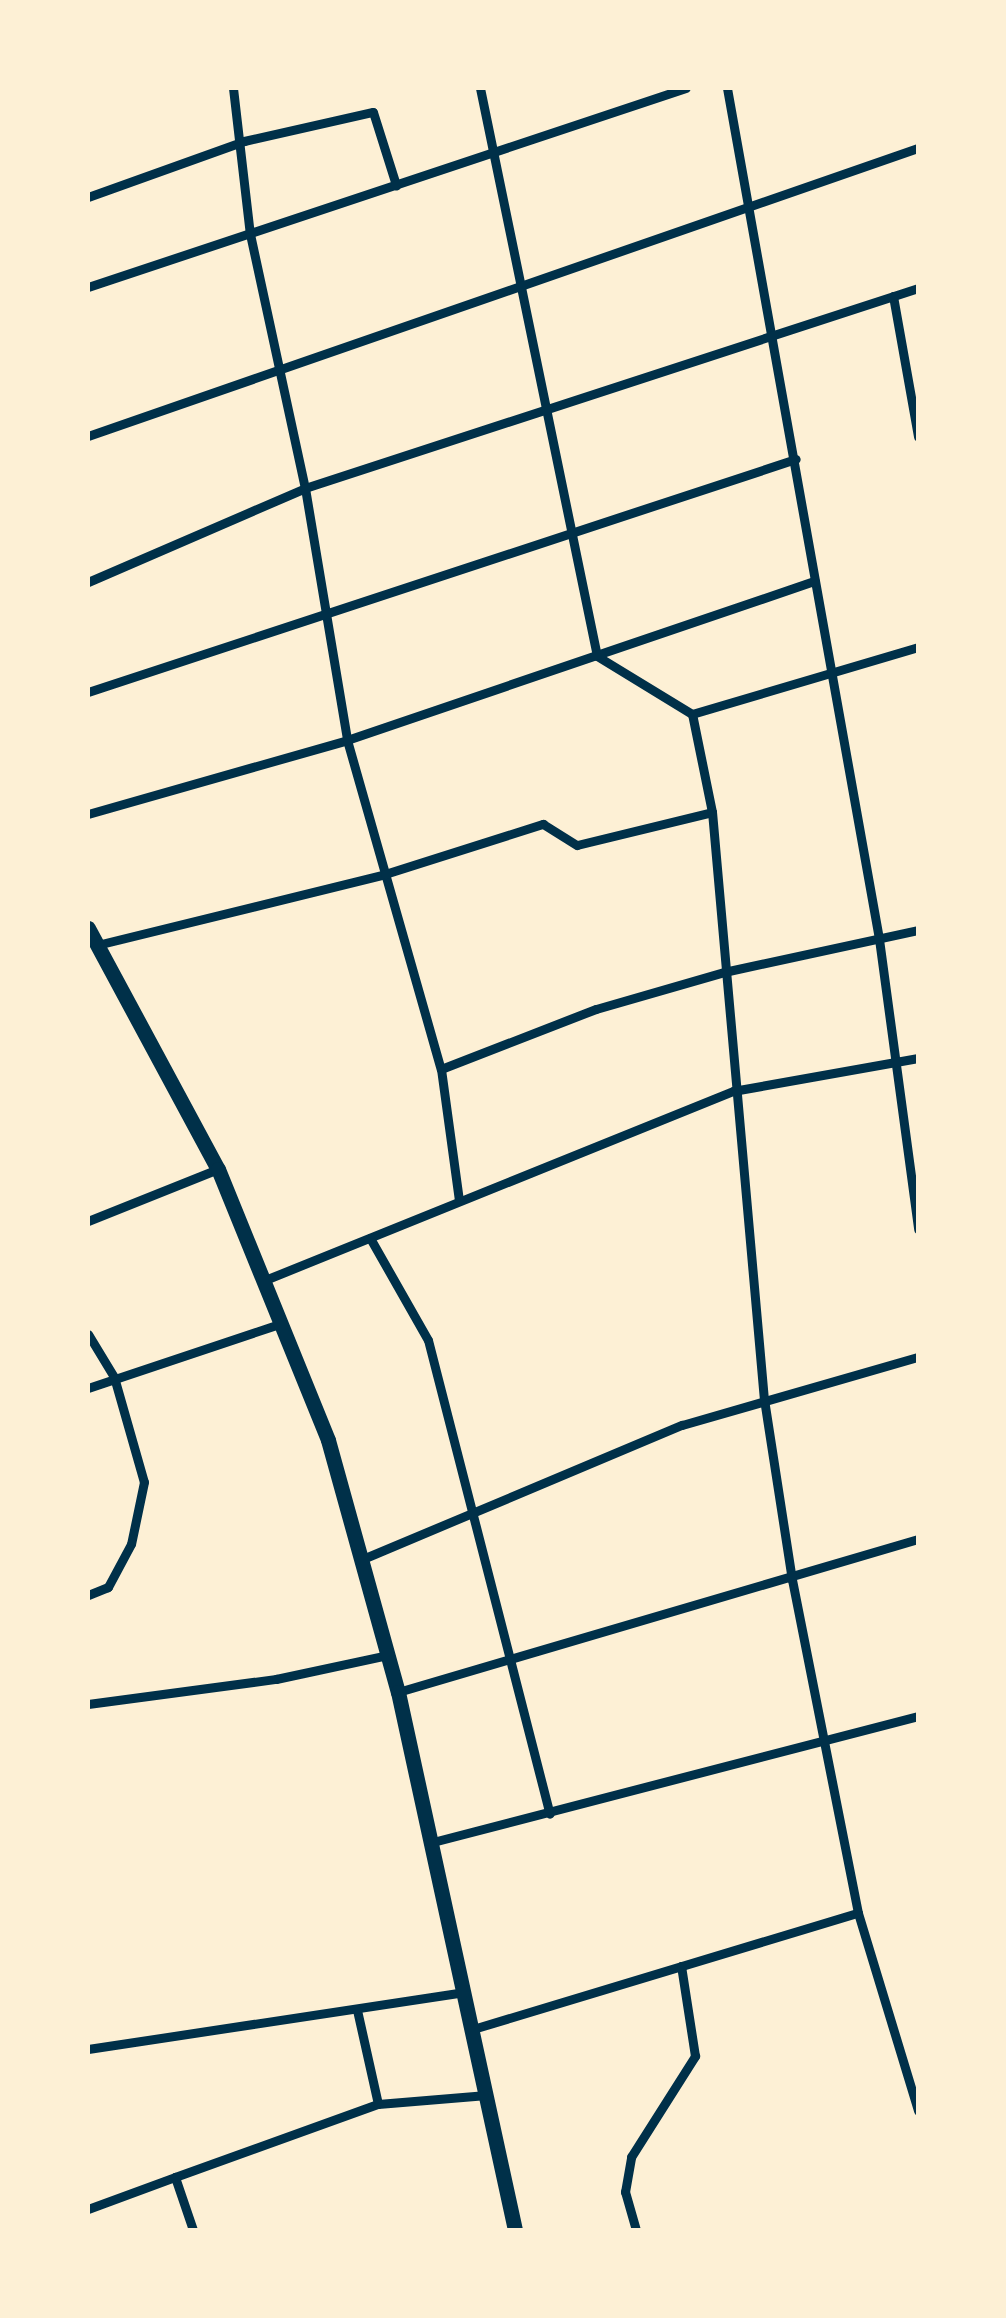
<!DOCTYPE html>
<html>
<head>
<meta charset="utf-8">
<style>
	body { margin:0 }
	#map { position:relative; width:1006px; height:2318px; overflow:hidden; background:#fdf0d5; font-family:"Titillium Web",sans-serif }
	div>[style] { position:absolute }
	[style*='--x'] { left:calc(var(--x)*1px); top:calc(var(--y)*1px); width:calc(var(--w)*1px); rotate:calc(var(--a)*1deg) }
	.minor>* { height:9px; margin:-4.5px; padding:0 4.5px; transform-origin:4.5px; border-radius:4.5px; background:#003049 }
	.trunk>* { height:15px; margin:-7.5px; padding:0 7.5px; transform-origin:7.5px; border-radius:7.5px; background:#003049 }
	span { translate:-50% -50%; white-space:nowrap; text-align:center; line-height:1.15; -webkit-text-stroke:9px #fdf0d5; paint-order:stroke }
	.frame { position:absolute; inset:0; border:90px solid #fdf0d5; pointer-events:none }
</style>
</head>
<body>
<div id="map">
	<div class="minor">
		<i style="--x:233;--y:88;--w:147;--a:83.4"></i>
		<i style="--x:250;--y:234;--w:260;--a:77.8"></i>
		<i style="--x:305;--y:488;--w:255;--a:80.5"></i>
		<i style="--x:347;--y:740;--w:342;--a:74.1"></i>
		<i style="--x:441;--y:1069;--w:133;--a:82.2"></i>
		<i style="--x:480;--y:88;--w:580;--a:78.36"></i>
		<i style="--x:597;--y:656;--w:111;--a:31.4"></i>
		<i style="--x:692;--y:714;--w:236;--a:-16.5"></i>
		<i style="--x:727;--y:88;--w:864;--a:79.87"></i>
		<i style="--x:879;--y:939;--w:293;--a:82.3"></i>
		<i style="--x:88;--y:197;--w:166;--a:-19.7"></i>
		<i style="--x:244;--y:141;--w:132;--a:-12.7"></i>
		<i style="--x:373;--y:112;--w:77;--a:72.5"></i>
		<i style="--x:88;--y:287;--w:630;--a:-18.41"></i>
		<i style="--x:893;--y:296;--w:143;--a:79.9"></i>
		<i style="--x:88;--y:436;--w:879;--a:-19.14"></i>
		<i style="--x:88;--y:582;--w:236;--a:-23.4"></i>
		<i style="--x:305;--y:488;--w:645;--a:-18.07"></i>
		<i style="--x:88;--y:692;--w:745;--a:-18.22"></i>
		<i style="--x:88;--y:814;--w:269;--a:-15.9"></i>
		<i style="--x:347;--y:740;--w:494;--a:-18.8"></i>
		<i style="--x:97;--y:945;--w:297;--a:-13.8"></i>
		<i style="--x:385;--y:874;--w:166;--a:-17.6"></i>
		<i style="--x:543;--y:824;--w:40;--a:32"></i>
		<i style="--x:577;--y:845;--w:139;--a:-13.7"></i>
		<i style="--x:441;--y:1069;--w:166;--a:-21.2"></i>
		<i style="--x:596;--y:1009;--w:133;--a:-16.1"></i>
		<i style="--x:724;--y:972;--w:198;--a:-12.2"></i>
		<i style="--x:88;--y:1221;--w:140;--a:-21.8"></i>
		<i style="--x:370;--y:1238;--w:117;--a:60.4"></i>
		<i style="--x:428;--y:1340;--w:489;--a:75.6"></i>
		<i style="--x:265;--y:1280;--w:505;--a:-21.99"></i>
		<i style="--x:733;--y:1091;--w:188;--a:-10.1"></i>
		<i style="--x:88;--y:1334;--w:50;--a:58.8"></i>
		<i style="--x:114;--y:1377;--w:109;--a:74.1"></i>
		<i style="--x:144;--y:1482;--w:63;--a:101.8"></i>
		<i style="--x:131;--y:1544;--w:49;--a:118.1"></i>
		<i style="--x:108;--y:1587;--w:22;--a:158"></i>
		<i style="--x:88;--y:1388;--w:205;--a:-18.5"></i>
		<i style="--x:365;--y:1558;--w:344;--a:-22.8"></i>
		<i style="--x:682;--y:1425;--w:246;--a:-16.1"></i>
		<i style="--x:398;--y:1692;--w:542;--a:-16.4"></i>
		<i style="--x:88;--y:1704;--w:190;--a:-7.6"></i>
		<i style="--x:276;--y:1679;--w:115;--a:-12.1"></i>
		<i style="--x:429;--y:1843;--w:505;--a:-14.56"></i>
		<i style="--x:858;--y:1913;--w:207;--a:73.1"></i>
		<i style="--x:357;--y:2010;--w:96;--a:77.4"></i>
		<i style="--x:473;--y:2029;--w:402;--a:-16.8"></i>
		<i style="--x:858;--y:1913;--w:339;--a:-101.2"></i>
		<i style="--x:792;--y:1580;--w:182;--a:-98.8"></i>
		<i style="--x:764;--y:1400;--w:590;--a:-95.05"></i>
		<i style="--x:712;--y:812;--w:100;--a:-101.5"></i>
		<i style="--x:88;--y:2049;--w:381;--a:-8.6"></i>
		<i style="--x:88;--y:2209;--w:93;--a:-20.2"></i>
		<i style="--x:193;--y:2230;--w:56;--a:-108.8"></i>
		<i style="--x:175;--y:2177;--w:216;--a:-19.8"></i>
		<i style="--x:378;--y:2104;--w:109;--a:-4.7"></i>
		<i style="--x:636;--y:2230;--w:40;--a:-106"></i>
		<i style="--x:625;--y:2192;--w:36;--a:-80"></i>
		<i style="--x:631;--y:2157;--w:120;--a:-57.6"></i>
		<i style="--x:695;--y:2056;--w:91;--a:-98.8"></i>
	</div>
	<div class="trunk">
		<i style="--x:88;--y:928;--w:274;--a:61.7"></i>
		<i style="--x:218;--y:1169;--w:292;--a:67.9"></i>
		<i style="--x:328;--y:1440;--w:262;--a:74.5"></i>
		<i style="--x:398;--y:1692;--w:551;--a:77.73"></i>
	</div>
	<div class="frame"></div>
</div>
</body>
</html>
